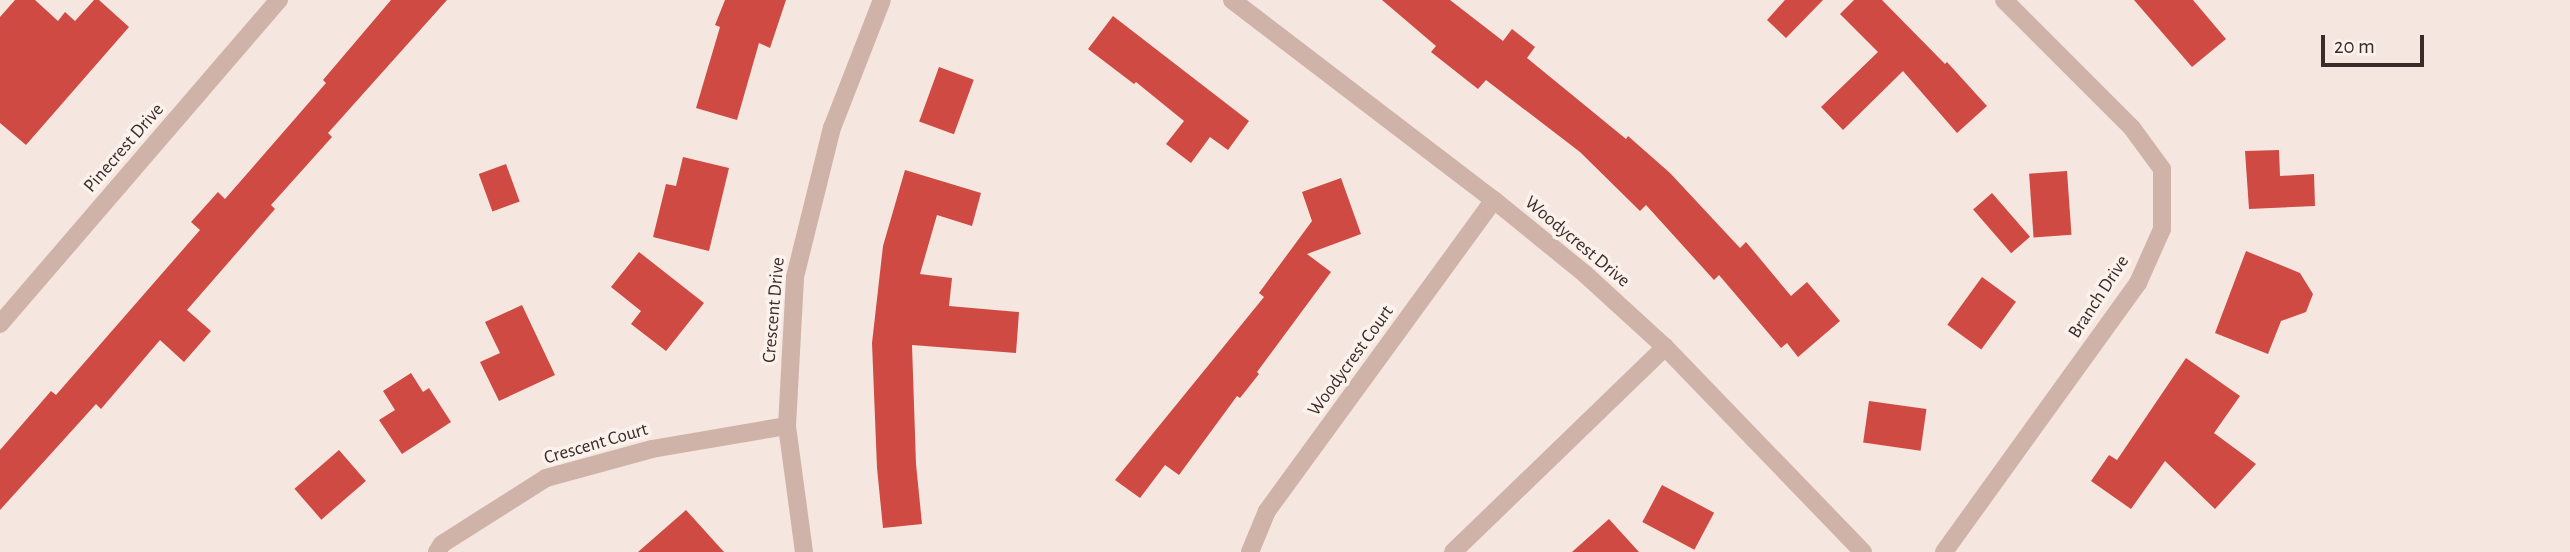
<!DOCTYPE html>
<html>
<head>
<meta charset="utf-8">
<style>
	body { margin:0 }
	#map { position:relative; width:2570px; height:552px; overflow:hidden; background:#f5e6df; font-family:"Alegreya Sans",sans-serif }
	div>[style] { position:absolute }
	[style*='--x'] { left:calc(var(--x)*1px); top:calc(var(--y)*1px); width:calc(var(--w)*1px); rotate:calc(var(--a)*1deg) }
	.building>* { inset:0; background:#cf4a43; transform-origin:0 0 }
	.minor>* { height:18px; margin:-9px; padding:0 9px; transform-origin:9px; border-radius:9px; background:#cfb3a9 }
	span { translate:-50% -50%; white-space:nowrap; text-align:center; line-height:1.15; -webkit-text-stroke:7px #fcf2ec; paint-order:stroke }
	.street-label { font-size:19px; color:#3b2c2a }
	.scale { position:absolute; left:2321px; top:35px; width:103px; height:32px; box-sizing:border-box; border:4px solid #3b2c2a; border-top:0; padding-left:9px; font-size:21px; line-height:24px; white-space:nowrap; color:#3b2c2a; -webkit-text-stroke:5px #fcf2ec; paint-order:stroke }
</style>
</head>
<body>
<div id="map">
	<div class="building">
		<i style="clip-path:polygon(15px 0,35px 0,58px 21px,65px 12px,75px 21px,94px 0,99px 0,129px 27px,26px 145px,0 123px,0 17px)"></i>
		<i style="clip-path:polygon(391px 0,447px 0,328px 133px,332px 137px,271px 205px,275px 209px,187px 310px,211px 331px,184px 362px,160px 340px,101px 409px,96px 404px,0 510px,0 450px,51px 391px,56px 395px,200px 230px,191px 222px,218px 192px,225px 199px,326px 83px,323px 80px)"></i>
		<i style="clip-path:polygon(725px 0,786px 0,770px 48px,759px 43px,737px 120px,696px 108px,720px 27px,715px 25px)"></i>
		<i style="clip-path:polygon(1382px 0,1450px 0,1503px 41px,1512px 29px,1535px 47px,1527px 58px,1626px 139px,1628px 136px,1670px 173px,1740px 248px,1746px 242px,1791px 296px,1807px 282px,1840px 321px,1798px 357px,1787px 343px,1781px 348px,1719px 275px,1714px 280px,1646px 205px,1640px 211px,1580px 152px,1486px 80px,1478px 89px,1431px 52px,1436px 46px)"></i>
		<i style="clip-path:polygon(1785px 0,1823px 0,1786px 38px,1767px 20px)"></i>
		<i style="clip-path:polygon(1854px 0,1882px 0,1945px 64px,1947px 62px,1987px 106px,1957px 133px,1903px 71px,1843px 130px,1821px 107px,1878px 52px,1840px 14px)"></i>
		<i style="clip-path:polygon(2134px 0,2193px 0,2226px 39px,2192px 67px)"></i>
		<i style="clip-path:polygon(1113px 16px,1249px 121px,1228px 150px,1210px 137px,1191px 163px,1166px 144px,1184px 121px,1136px 82px,1134px 84px,1088px 49px)"></i>
		<i style="left:939px;top:67px;width:37px;height:58px;rotate:20deg"></i>
		<i style="clip-path:polygon(2279px 150px,2280px 176px,2314px 174px,2315px 206px,2249px 209px,2245px 151px)"></i>
		<i style="clip-path:polygon(683px 157px,729px 168px,709px 251px,653px 237px,666px 184px,676px 186px)"></i>
		<i style="left:506px;top:164px;width:40px;height:29px;rotate:70deg"></i>
		<i style="clip-path:polygon(905px 170px,981px 193px,972px 226px,937px 215px,920px 274px,952px 278px,949px 306px,1019px 312px,1016px 353px,912px 345px,916px 464px,922px 524px,883px 528px,877px 468px,872px 343px,883px 246px)"></i>
		<i style="left:2067px;top:171px;width:64px;height:38px;rotate:86deg"></i>
		<i style="clip-path:polygon(1341px 178px,1361px 234px,1307px 254px,1331px 272px,1257px 372px,1259px 374px,1240px 398px,1237px 396px,1179px 475px,1165px 465px,1140px 498px,1115px 480px,1264px 297px,1259px 293px,1312px 221px,1302px 192px)"></i>
		<i style="left:1992px;top:193px;width:58px;height:25px;rotate:49deg"></i>
		<i style="clip-path:polygon(2246px 251px,2300px 273px,2313px 294px,2306px 312px,2281px 321px,2268px 354px,2215px 333px)"></i>
		<i style="clip-path:polygon(639px 252px,704px 303px,666px 351px,631px 324px,641px 311px,611px 287px)"></i>
		<i style="left:1982px;top:277px;width:42px;height:59px;rotate:36deg"></i>
		<i style="clip-path:polygon(522px 305px,555px 375px,499px 401px,480px 362px,500px 353px,485px 322px)"></i>
		<i style="clip-path:polygon(2186px 358px,2240px 396px,2214px 433px,2256px 464px,2215px 509px,2165px 461px,2131px 509px,2091px 481px,2109px 455px,2117px 460px)"></i>
		<i style="clip-path:polygon(411px 373px,423px 392px,429px 388px,451px 422px,402px 454px,379px 420px,395px 410px,383px 391px)"></i>
		<i style="left:1869px;top:401px;width:58px;height:42px;rotate:8deg"></i>
		<i style="left:339px;top:450px;width:41px;height:59px;rotate:49deg"></i>
		<i style="left:1662px;top:485px;width:59px;height:42px;rotate:28deg"></i>
		<i style="clip-path:polygon(686px 510px,724px 552px,638px 552px)"></i>
		<i style="clip-path:polygon(1609px 519px,1639px 552px,1572px 552px)"></i>
	</div>
	<div class="minor">
		<i style="--x:1232;--y:0;--w:330;--a:37.4"></i>
		<i style="--x:1494;--y:200;--w:117;--a:39.1"></i>
		<i style="--x:1585;--y:274;--w:108;--a:42.4"></i>
		<i style="--x:1665;--y:347;--w:285;--a:46"></i>
		<i style="--x:0;--y:324;--w:428;--a:-49.3"></i>
		<i style="--x:437;--y:552;--w:9;--a:-58"></i>
		<i style="--x:442;--y:544;--w:123;--a:-32.4"></i>
		<i style="--x:546;--y:478;--w:110;--a:-15.3"></i>
		<i style="--x:652;--y:449;--w:137;--a:-9.7"></i>
		<i style="--x:804;--y:552;--w:127;--a:-97.7"></i>
		<i style="--x:787;--y:426;--w:149;--a:-86.9"></i>
		<i style="--x:795;--y:277;--w:154;--a:-76.1"></i>
		<i style="--x:832;--y:128;--w:137;--a:-68.7"></i>
		<i style="--x:1250;--y:552;--w:44;--a:-67.5"></i>
		<i style="--x:1267;--y:511;--w:385;--a:-53.9"></i>
		<i style="--x:1453;--y:552;--w:295;--a:-44"></i>
		<i style="--x:1944;--y:552;--w:332;--a:-54.2"></i>
		<i style="--x:2138;--y:283;--w:59;--a:-66"></i>
		<i style="--x:2162;--y:229;--w:60;--a:-90"></i>
		<i style="--x:2162;--y:169;--w:51;--a:-126.2"></i>
		<i style="--x:2132;--y:128;--w:181;--a:-135"></i>
	</div>
	<div class="street-label">
		<span style="left:124px;top:148px;rotate:-49deg">Pinecrest Drive</span>
		<span style="left:1577px;top:242px;rotate:40deg">Woodycrest Drive</span>
		<span style="left:2099px;top:297px;rotate:-57deg">Branch Drive</span>
		<span style="left:774px;top:310px;rotate:-85deg">Crescent Drive</span>
		<span style="left:1351px;top:361px;rotate:-54deg">Woodycrest Court</span>
		<span style="left:596px;top:444px;rotate:-16deg">Crescent Court</span>
	</div>
	<div class="scale">20 m</div>
</div>
</body>
</html>
